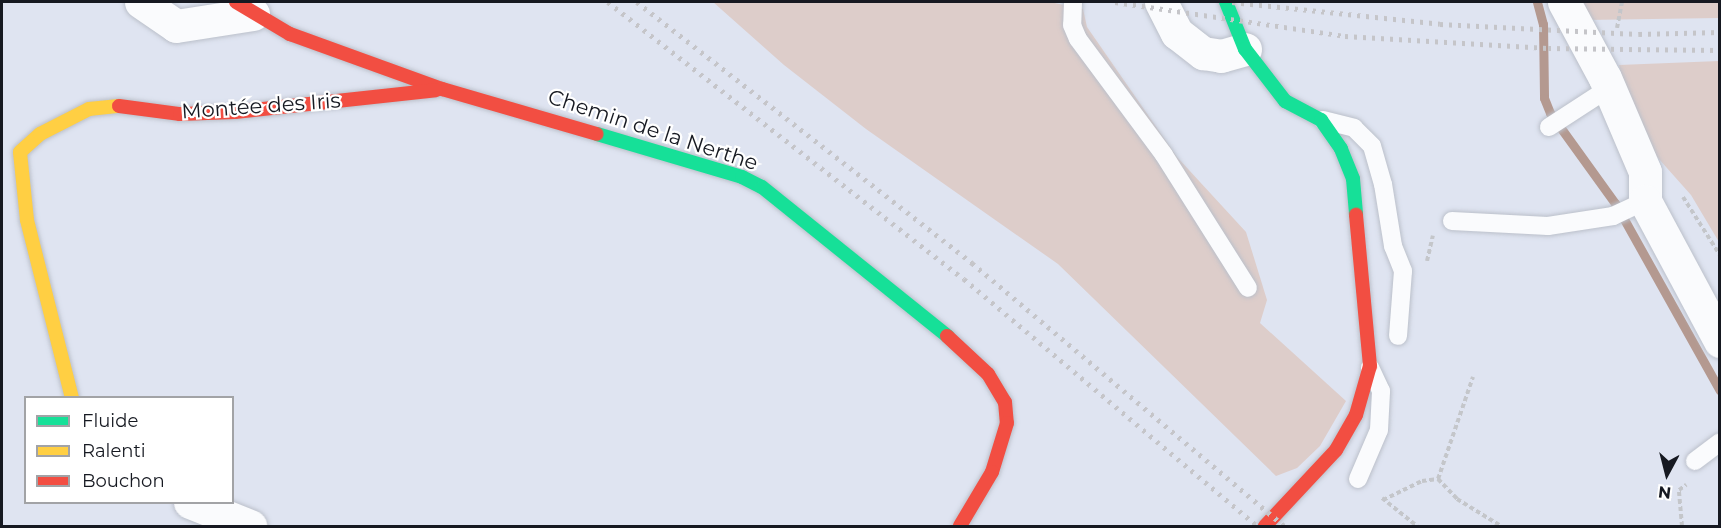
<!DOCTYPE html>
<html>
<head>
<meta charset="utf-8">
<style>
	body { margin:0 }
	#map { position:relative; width:1721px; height:528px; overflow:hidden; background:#dfe4f1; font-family:Montserrat,sans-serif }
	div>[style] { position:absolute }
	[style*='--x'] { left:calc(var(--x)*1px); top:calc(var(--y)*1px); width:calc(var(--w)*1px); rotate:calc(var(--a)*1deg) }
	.green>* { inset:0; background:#ddcdca }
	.stream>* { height:9px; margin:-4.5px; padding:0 4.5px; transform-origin:4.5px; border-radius:4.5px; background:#b49990 }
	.path>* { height:4px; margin-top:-2px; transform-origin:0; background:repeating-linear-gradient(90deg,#c4c6ca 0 4.5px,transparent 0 7.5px) }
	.roads { filter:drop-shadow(0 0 2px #bbc0ca) drop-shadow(0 0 2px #bbc0ca) }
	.lane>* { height:18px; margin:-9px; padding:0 9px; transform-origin:9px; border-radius:9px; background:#fafbfd }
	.street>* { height:33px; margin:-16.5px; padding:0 16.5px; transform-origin:16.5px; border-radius:16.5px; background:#fafbfd }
	.fast>* { height:14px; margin:-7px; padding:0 7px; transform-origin:7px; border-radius:7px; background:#16e098 }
	.slow>* { height:14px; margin:-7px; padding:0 7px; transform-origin:7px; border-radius:7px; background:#ffcf43 }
	.jam>* { height:14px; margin:-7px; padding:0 7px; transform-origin:7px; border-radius:7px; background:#f24e42 }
	.rail>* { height:4.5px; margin-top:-2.25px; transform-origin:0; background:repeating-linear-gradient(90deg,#c5c5c9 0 3px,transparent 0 9px) }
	span { translate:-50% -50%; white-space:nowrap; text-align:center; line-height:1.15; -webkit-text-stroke:4.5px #fff; paint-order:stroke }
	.street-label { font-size:21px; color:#161921 }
	.frame { position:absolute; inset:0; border:3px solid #161921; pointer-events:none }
	.legend { position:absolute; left:24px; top:396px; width:210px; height:108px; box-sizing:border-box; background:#fff; border:2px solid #a2a3a6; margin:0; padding:8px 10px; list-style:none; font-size:18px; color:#161921 }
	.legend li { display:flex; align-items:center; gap:12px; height:30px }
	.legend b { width:30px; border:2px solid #a2a3a6 }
	.north { position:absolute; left:1637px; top:444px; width:60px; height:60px; -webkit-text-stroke:4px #fff; paint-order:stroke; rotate:187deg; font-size:16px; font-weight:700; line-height:24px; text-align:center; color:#161921 }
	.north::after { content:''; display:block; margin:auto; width:21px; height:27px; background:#161921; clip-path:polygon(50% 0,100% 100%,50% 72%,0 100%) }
</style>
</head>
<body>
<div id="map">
	<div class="green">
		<i style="clip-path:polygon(713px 2px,1050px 2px,1083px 9px,1087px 27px,1177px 157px,1246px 232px,1267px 300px,1260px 323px,1346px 401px,1320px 446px,1297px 468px,1276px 476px,1058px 264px,866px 129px,784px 65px)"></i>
		<i style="clip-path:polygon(1579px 2px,1719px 2px,1719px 18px,1586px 20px)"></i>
		<i style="clip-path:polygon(1719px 61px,1719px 242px,1691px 195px,1650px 149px,1628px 103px,1619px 65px)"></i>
	</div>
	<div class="stream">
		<i style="--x:1537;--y:2;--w:23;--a:75"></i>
		<i style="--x:1543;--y:24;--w:74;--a:89.2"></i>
		<i style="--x:1544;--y:98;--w:16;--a:68"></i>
		<i style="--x:1550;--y:113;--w:111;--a:54.2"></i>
		<i style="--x:1615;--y:203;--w:215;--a:60.8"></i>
	</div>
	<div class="path">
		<i style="--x:1617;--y:28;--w:26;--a:-79"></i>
		<i style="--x:1683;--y:197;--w:69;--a:57.5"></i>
		<i style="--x:1427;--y:261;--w:26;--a:-77"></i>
		<i style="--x:1438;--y:479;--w:28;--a:46"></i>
		<i style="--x:1457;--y:499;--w:52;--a:31.5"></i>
		<i style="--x:1382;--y:498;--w:45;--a:38.7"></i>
		<i style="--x:1383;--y:500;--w:43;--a:-26"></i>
		<i style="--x:1422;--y:481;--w:16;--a:-7"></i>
		<i style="--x:1438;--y:479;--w:108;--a:-71.1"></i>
		<i style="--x:1682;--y:526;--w:36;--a:-95"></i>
		<i style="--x:1679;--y:490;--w:9;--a:-36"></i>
	</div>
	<div class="roads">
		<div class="lane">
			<i style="--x:1073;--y:2;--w:23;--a:92"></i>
			<i style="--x:1072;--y:25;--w:15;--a:67"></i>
			<i style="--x:1078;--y:39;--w:144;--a:53.4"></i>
			<i style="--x:1164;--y:155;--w:157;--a:57.7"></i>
			<i style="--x:1323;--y:120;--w:32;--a:14"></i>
			<i style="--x:1354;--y:128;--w:25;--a:45"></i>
			<i style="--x:1372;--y:146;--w:40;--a:74"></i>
			<i style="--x:1383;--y:184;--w:63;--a:80.8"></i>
			<i style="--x:1393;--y:246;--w:27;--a:68"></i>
			<i style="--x:1403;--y:271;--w:65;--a:94.4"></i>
			<i style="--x:1549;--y:127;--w:72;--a:-33"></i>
			<i style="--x:1452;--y:221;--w:96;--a:3"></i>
			<i style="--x:1548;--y:226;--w:66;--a:-8.7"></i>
			<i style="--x:1613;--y:216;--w:35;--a:-25"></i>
			<i style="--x:1695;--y:461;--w:31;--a:-37"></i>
			<i style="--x:1358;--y:479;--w:53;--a:-66.8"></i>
			<i style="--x:1379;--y:430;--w:39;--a:-87"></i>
			<i style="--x:1381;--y:391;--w:26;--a:-115"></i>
		</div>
		<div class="street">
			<i style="--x:141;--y:2;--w:42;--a:34.4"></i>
			<i style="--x:176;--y:26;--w:78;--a:-8.9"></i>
			<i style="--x:1161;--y:2;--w:35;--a:63"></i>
			<i style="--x:1177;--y:33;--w:33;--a:38"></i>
			<i style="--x:1203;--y:53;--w:18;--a:9"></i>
			<i style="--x:1221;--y:56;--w:25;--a:-16"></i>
			<i style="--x:1564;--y:2;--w:86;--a:61.7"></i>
			<i style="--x:1605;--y:78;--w:102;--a:66.9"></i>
			<i style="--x:1645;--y:172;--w:29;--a:90"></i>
			<i style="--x:1645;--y:201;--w:159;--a:61.8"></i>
			<i style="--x:190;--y:502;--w:65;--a:21.8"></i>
		</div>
		<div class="fast">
			<i style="--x:1226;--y:2;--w:51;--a:68"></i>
			<i style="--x:1245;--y:49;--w:66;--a:52.4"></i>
			<i style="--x:1285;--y:101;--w:41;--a:27.8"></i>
			<i style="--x:1321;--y:120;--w:35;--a:55"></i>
			<i style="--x:1341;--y:149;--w:32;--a:68"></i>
			<i style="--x:1353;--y:179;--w:36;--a:85"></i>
			<i style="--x:597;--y:134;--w:151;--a:16.5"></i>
			<i style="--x:742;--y:177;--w:22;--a:27"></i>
			<i style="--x:762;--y:187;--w:238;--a:38.8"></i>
		</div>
		<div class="slow">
			<i style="--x:72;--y:398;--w:184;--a:-104.2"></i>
			<i style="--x:27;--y:220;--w:68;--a:-95.9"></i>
			<i style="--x:20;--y:152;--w:27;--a:-42"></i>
			<i style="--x:40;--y:134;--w:55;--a:-27"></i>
			<i style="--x:89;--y:109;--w:30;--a:-6"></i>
		</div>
		<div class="jam">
			<i style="--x:236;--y:2;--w:63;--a:30.7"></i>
			<i style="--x:290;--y:34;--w:162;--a:19.9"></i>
			<i style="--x:442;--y:89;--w:161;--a:16.2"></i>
			<i style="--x:119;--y:106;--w:62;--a:7.5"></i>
			<i style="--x:180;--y:114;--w:55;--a:-2.1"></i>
			<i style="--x:235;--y:112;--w:202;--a:-6.2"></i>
			<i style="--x:947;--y:336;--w:56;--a:42.8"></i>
			<i style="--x:988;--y:374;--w:33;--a:59"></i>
			<i style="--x:1005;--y:402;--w:21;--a:85"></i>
			<i style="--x:1007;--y:423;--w:51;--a:107"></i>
			<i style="--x:992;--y:472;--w:63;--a:120.7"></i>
			<i style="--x:1265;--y:526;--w:104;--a:-46.9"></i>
			<i style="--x:1336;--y:450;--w:40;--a:-60.3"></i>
			<i style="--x:1356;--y:415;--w:51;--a:-74.1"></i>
			<i style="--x:1370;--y:366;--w:152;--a:-95.3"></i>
		</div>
	</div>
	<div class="rail">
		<i style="--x:608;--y:2;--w:451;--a:37.9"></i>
		<i style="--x:964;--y:279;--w:383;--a:40.1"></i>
		<i style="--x:637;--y:2;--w:425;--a:37.9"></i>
		<i style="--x:972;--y:263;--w:408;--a:40.1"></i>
		<i style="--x:1115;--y:2;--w:232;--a:8.4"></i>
		<i style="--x:1345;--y:36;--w:203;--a:3.4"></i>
		<i style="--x:1548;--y:48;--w:172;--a:0.7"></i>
		<i style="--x:1232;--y:2;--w:209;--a:6"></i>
		<i style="--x:1440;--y:24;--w:199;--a:2.9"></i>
		<i style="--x:1639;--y:34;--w:81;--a:-1.4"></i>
	</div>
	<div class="street-label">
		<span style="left:261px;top:106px;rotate:-4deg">Montée des Iris</span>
		<span style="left:653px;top:130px;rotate:18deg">Chemin de la Nerthe</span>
	</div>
	<div class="frame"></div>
	<ul class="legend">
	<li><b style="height:8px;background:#16e098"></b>Fluide</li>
	<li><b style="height:8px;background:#ffcf43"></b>Ralenti</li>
	<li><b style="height:8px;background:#f24e42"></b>Bouchon</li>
	</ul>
	<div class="north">N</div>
</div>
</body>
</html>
